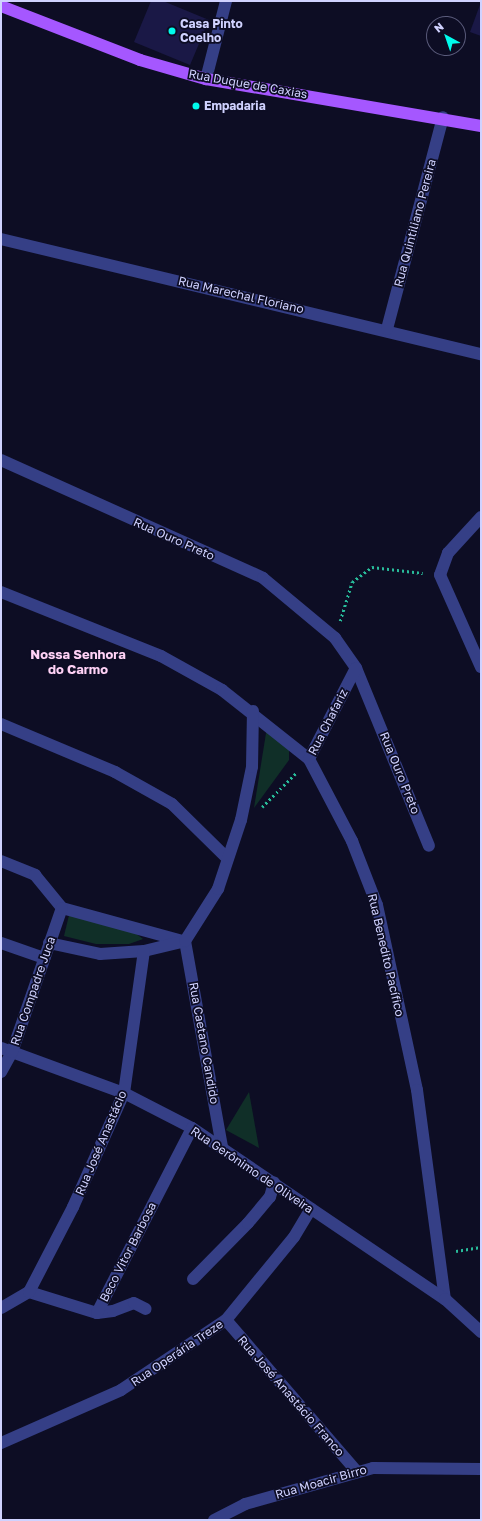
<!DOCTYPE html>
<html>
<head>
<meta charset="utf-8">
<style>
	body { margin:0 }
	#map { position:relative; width:482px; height:1521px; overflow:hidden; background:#0d0d24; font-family:"Golos Text",sans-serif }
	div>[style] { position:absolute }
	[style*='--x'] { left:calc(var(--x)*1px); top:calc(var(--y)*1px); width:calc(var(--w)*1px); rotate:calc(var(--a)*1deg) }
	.green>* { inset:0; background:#102f28 }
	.building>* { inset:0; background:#1a1846 }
	.path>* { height:2.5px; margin-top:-1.25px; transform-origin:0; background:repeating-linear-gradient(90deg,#28bb9a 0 2px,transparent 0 5px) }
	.minor>* { height:12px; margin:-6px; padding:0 6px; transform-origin:6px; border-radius:6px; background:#353f86 }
	.major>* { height:12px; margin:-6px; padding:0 6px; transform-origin:6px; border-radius:6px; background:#a557ff }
	.dots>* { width:11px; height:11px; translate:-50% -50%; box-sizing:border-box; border:2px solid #0d0d24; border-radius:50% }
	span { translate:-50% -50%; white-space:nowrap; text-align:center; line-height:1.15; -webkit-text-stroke:3.5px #0d0d24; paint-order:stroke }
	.poi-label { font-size:12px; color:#d0d2ff; font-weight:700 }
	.left { translate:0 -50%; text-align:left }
	.street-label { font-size:12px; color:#d0d2ff }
	.neighbourhood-label { font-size:13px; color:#ffd2f6; font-weight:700 }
	.frame { position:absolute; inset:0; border:2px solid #d0d2ff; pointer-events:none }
	.north { position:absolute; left:426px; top:16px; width:40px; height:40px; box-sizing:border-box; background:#0d0d24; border:1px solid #5b5c7c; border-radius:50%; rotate:320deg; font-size:11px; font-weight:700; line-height:16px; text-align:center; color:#d0d2ff }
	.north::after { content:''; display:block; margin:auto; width:14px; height:18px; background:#00fbec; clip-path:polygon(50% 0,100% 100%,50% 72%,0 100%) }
</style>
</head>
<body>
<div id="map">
	<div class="green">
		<i style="clip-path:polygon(267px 727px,289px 744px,289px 760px,254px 808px)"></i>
		<i style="clip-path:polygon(70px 911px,126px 926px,143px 939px,129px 944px,96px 944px,64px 936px)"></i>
		<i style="clip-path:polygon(249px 1092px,259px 1148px,226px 1130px)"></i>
	</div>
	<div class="building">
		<i style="clip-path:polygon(151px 1px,163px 1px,209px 20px,190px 65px,134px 42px)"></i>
		<i style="clip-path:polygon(481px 2px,481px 36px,470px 32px)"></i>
	</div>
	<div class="path">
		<i style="--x:340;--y:621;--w:41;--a:-72.9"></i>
		<i style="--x:352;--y:582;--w:25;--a:-37"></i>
		<i style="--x:372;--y:567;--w:51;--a:6.7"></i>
		<i style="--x:262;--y:807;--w:49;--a:-45"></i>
		<i style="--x:456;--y:1251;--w:25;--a:-9"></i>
	</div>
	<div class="minor">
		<i style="--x:206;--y:79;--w:81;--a:-75.6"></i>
		<i style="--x:1;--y:239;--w:494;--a:13.5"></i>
		<i style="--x:387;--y:329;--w:219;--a:-75.2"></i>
		<i style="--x:1;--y:460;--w:287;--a:24.2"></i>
		<i style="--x:263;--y:578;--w:94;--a:39.8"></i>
		<i style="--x:335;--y:638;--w:37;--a:55"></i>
		<i style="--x:356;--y:668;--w:192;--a:67.7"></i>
		<i style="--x:481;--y:517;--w:49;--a:132.5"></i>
		<i style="--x:448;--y:553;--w:23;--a:110"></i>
		<i style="--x:440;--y:575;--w:101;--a:66"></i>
		<i style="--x:1;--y:592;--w:172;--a:21.8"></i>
		<i style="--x:161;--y:656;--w:70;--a:29.1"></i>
		<i style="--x:222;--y:690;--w:111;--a:38.4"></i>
		<i style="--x:309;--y:759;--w:93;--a:62.3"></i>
		<i style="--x:352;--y:841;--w:69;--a:68.7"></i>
		<i style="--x:377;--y:905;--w:189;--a:77.8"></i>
		<i style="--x:417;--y:1090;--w:211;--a:82.4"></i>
		<i style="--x:1;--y:724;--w:124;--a:22.8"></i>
		<i style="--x:115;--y:772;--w:65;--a:29.3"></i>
		<i style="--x:172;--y:804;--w:77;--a:44.5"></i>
		<i style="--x:309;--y:759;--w:102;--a:-62.7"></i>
		<i style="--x:1;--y:861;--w:37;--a:22"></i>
		<i style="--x:35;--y:875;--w:43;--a:50.7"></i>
		<i style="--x:62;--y:908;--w:125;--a:15.3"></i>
		<i style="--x:185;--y:941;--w:208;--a:79.8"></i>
		<i style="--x:1;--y:943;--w:46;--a:19.2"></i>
		<i style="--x:49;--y:943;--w:52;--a:12.2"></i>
		<i style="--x:100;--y:954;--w:44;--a:-3.9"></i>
		<i style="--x:144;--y:951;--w:42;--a:-13.7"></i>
		<i style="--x:185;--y:941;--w:62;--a:-57.6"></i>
		<i style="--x:218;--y:889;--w:73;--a:-71.6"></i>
		<i style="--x:241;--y:820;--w:54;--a:-78.3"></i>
		<i style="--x:252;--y:767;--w:56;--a:-89"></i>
		<i style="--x:1;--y:1048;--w:131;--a:20.1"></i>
		<i style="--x:124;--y:1093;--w:76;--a:27.2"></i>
		<i style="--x:192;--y:1128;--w:305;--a:34.1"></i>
		<i style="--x:445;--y:1299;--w:49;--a:42.5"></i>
		<i style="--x:1;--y:1072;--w:23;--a:-61"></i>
		<i style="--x:12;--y:1052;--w:152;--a:-70.9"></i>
		<i style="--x:193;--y:1279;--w:78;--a:-45.5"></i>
		<i style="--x:248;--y:1223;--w:34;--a:-50"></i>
		<i style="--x:270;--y:1197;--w:15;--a:-74"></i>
		<i style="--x:29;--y:1292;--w:71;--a:17.2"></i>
		<i style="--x:97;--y:1313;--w:16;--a:-7"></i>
		<i style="--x:113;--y:1311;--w:22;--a:-21"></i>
		<i style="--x:134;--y:1303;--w:13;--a:27"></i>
		<i style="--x:1;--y:1308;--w:32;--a:-30"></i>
		<i style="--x:29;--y:1292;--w:96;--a:-62.6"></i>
		<i style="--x:73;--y:1207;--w:125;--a:-65.9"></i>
		<i style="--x:124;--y:1093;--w:143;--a:-82"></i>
		<i style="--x:97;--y:1313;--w:208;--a:-62.8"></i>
		<i style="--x:226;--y:1320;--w:201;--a:49.2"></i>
		<i style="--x:1;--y:1443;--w:131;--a:-23.8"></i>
		<i style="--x:121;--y:1390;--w:126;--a:-33.7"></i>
		<i style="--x:226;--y:1320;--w:107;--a:-50.7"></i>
		<i style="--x:294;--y:1237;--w:33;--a:-59"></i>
		<i style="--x:214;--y:1520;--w:35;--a:-27"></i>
		<i style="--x:245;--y:1504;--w:133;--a:-15.7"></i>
		<i style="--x:373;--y:1468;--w:108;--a:0.5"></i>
	</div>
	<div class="major">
		<i style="--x:1;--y:6;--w:149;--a:21.2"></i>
		<i style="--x:140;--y:60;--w:69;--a:16.1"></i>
		<i style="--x:206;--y:79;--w:279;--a:9.7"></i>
	</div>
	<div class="dots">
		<i style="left:172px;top:31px;background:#00fbec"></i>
		<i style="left:196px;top:106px;background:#00fbec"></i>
	</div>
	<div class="poi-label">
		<span class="left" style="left:180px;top:31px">Casa Pinto<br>Coelho</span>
		<span class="left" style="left:204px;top:106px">Empadaria</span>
	</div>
	<div class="street-label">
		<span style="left:248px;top:84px;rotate:10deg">Rua Duque de Caxias</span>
		<span style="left:415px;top:223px;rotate:-75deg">Rua Quintiliano Pereira</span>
		<span style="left:241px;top:295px;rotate:13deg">Rua Marechal Floriano</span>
		<span style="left:174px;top:539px;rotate:24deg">Rua Ouro Preto</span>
		<span style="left:328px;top:722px;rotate:-63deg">Rua Chafariz</span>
		<span style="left:400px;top:773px;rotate:68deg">Rua Ouro Preto</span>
		<span style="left:386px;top:955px;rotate:77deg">Rua Benedito Pacífico</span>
		<span style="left:33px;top:991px;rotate:-71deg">Rua Compadre Juca</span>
		<span style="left:204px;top:1043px;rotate:80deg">Rua Caetano Candido</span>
		<span style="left:101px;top:1143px;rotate:-67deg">Rua José Anastácio</span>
		<span style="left:252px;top:1170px;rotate:34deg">Rua Gerônimo de Oliveira</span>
		<span style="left:128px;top:1252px;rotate:-63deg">Beco Vitor Barbosa</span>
		<span style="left:177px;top:1353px;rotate:-34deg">Rua Operária Treze</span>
		<span style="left:291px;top:1396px;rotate:49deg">Rua José Anastácio Franco</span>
		<span style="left:321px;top:1482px;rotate:-16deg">Rua Moacir Birro</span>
	</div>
	<div class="neighbourhood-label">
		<span style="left:78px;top:662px">Nossa Senhora<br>do Carmo</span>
	</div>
	<div class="frame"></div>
	<div class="north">N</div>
</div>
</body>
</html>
